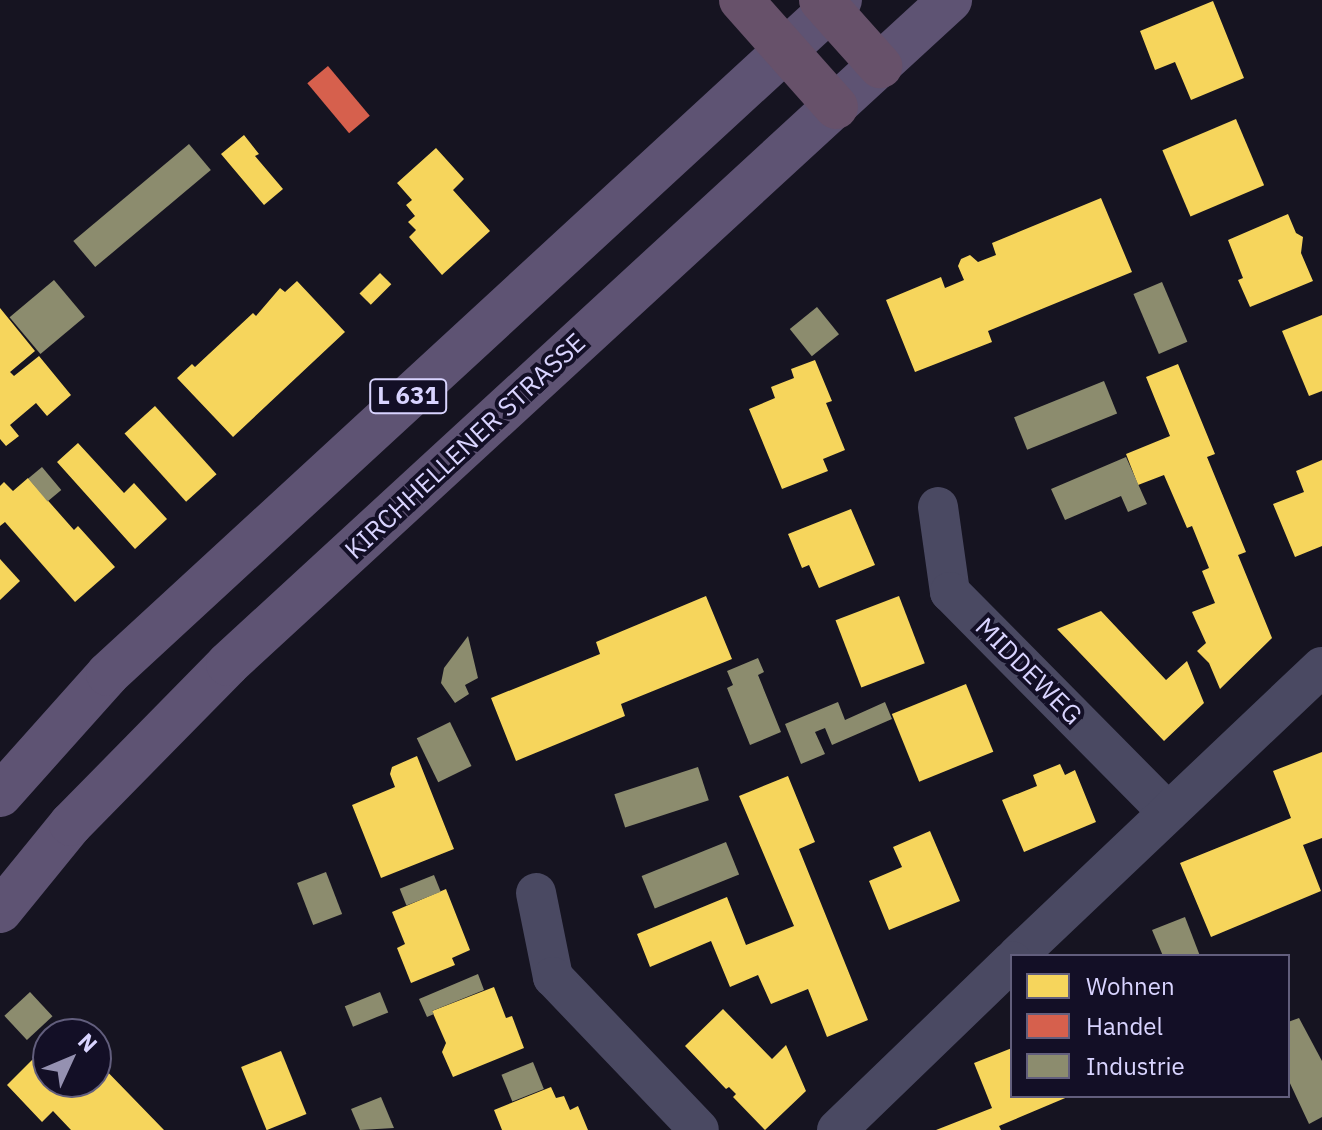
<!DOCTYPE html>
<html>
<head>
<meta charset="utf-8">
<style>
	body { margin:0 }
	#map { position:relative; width:1322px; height:1130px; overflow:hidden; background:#161421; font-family:"IBM Plex Sans",sans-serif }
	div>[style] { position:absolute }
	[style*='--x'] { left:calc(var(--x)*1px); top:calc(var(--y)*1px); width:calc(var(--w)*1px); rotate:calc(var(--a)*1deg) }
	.homes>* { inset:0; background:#f6d55c; transform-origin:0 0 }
	.shops>* { inset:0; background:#d6604d; transform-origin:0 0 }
	.industry>* { inset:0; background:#8c8c6e; transform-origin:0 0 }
	.street>* { height:40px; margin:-20px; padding:0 20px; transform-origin:20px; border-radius:20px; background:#4a4962 }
	.primary>* { height:44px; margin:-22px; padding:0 22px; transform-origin:22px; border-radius:22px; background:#5e5373 }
	.highway>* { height:44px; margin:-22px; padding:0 22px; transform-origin:22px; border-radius:22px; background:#67516a }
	span { translate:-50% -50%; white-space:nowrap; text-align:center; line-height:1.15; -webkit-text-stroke:8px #130f26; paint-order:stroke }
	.shield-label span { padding:2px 6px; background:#130f26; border:2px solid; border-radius:6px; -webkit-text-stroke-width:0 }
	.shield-label { font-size:24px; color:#d9d4ff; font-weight:700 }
	.street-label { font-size:26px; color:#d9d4ff }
	.legend { position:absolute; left:1010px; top:954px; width:280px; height:144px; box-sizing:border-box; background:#130f26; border:2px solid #625e7d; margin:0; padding:10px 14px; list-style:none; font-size:24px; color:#d9d4ff }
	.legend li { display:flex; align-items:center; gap:16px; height:40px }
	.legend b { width:40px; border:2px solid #625e7d }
	.north { position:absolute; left:32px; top:1018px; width:80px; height:80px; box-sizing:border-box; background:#130f26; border:2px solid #625e7d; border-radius:50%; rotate:46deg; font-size:22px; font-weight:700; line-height:32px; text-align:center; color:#d9d4ff }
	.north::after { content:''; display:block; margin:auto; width:28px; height:36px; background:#9591b1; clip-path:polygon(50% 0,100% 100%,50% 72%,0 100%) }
</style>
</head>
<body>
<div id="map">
	<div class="homes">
		<i style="clip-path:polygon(1213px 1px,1244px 78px,1191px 100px,1175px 62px,1155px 70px,1140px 31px)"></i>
		<i style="left:1236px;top:119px;width:72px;height:80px;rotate:67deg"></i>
		<i style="clip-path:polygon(244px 135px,259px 154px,255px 156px,283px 189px,264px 205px,221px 154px)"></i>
		<i style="clip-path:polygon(436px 148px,464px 179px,453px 190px,490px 231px,442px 275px,409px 237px,416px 230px,408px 222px,415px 216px,406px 205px,412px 200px,397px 183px)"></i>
		<i style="clip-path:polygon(1101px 198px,1132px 272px,988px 331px,992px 342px,915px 372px,886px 300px,941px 277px,945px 288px,964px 280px,958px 266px,961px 259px,970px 255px,978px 262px,996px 255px,992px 243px)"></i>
		<i style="clip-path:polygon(1288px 214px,1296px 233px,1303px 237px,1301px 253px,1313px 281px,1250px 307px,1238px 280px,1243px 278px,1228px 240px)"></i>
		<i style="left:380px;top:273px;width:16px;height:29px;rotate:45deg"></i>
		<i style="clip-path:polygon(297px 281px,345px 332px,233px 437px,177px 378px,192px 364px,195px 367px,253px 313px,256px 316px,280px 288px,285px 292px)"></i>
		<i style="clip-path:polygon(0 308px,35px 351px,10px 372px,14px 376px,39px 356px,71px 395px,47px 416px,36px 403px,10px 425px,19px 436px,6px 446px,0 439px)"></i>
		<i style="clip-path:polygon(1322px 315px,1322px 391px,1309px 396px,1282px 331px)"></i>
		<i style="clip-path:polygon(815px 360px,832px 401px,826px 403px,845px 450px,823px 459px,828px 471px,782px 489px,749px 409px,775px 398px,771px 387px,794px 378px,791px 369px)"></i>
		<i style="clip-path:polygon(1178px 364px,1215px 454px,1207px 457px,1246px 552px,1238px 555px,1272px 638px,1220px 689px,1209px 663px,1197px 651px,1206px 643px,1192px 612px,1215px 603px,1202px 571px,1209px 568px,1192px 526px,1187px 528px,1164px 475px,1138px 485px,1126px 454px,1170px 436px,1146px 377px)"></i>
		<i style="left:155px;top:406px;width:92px;height:41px;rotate:48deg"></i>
		<i style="clip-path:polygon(78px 443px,124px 493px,134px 483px,167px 519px,135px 549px,57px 462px)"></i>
		<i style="clip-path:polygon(1322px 460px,1322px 546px,1295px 557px,1273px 504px,1304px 492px,1296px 471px)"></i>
		<i style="clip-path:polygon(28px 478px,74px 530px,78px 526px,115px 567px,75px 602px,5px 522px,0 526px,0 486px,4px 482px,13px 491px)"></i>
		<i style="clip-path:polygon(851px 509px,875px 565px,819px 588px,809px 565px,802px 568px,788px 534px)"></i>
		<i style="clip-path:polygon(0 559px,20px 581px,0 600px)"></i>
		<i style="clip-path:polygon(706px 596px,732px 659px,621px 704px,625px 716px,516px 761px,491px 698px,600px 654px,596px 642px)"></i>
		<i style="left:899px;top:596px;width:72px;height:68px;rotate:69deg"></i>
		<i style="clip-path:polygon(1101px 611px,1166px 680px,1187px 661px,1204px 703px,1164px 741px,1057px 629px)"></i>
		<i style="left:966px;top:684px;width:73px;height:80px;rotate:68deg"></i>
		<i style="clip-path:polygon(1322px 752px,1322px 838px,1303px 845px,1321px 891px,1211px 937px,1180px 863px,1291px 818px,1273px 771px)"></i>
		<i style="clip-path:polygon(417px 756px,454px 849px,381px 878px,352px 805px,395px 787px,390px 774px,392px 767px)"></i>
		<i style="clip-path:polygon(1060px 764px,1065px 775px,1075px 770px,1096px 822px,1024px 852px,1002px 800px,1037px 786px,1033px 775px)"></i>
		<i style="clip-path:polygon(788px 776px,815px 842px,799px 849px,868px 1020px,827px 1037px,808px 989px,771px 1004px,758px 975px,730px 987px,711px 941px,650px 967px,637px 934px,727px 897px,746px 945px,794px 926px,739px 796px)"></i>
		<i style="clip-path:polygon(930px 831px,960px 901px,889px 930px,869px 881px,902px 867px,893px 847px)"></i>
		<i style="clip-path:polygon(446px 889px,470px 950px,452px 958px,455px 965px,411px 983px,397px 948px,405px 944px,392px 912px)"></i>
		<i style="clip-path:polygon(494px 987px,506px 1018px,512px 1016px,524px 1048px,453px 1077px,442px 1052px,446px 1043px,432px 1011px)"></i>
		<i style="clip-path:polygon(723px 1009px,772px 1059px,786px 1045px,806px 1091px,765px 1130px,733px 1097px,736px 1094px,729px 1087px,726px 1089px,685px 1046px)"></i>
		<i style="clip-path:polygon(43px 1039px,48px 1045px,48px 1082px,96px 1082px,96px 1060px,164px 1130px,71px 1130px,53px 1111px,42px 1122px,7px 1085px,40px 1052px,35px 1047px)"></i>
		<i style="clip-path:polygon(1012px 1048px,1012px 1096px,1070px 1096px,999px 1126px,1001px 1130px,936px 1130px,992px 1108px,974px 1063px)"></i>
		<i style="left:281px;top:1051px;width:68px;height:43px;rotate:68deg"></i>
		<i style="clip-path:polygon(551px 1087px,556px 1098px,564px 1096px,570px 1110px,578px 1106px,588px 1130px,502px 1130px,494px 1110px)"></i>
	</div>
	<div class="shops">
		<i style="left:328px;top:66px;width:65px;height:27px;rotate:50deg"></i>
	</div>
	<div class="industry">
		<i style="left:189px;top:144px;width:34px;height:151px;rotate:50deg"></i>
		<i style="left:54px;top:280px;width:48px;height:58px;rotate:50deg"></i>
		<i style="left:1162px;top:282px;width:65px;height:31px;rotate:67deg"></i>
		<i style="left:817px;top:307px;width:35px;height:35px;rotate:51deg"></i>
		<i style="left:1104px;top:381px;width:35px;height:97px;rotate:68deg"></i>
		<i style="clip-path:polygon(1126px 457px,1147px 504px,1128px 512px,1121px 496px,1065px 520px,1051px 489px)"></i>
		<i style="left:42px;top:467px;width:30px;height:18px;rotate:50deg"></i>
		<i style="clip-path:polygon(468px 636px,478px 678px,465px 685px,469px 694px,455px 703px,441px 683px,444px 668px)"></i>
		<i style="clip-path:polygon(758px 658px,764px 672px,758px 675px,781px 732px,750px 745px,727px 688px,733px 685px,727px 671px)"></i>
		<i style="clip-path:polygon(838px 702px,845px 720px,885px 702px,892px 719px,832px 745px,825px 728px,815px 732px,825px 754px,801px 764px,785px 724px)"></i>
		<i style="left:450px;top:722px;width:49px;height:37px;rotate:64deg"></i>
		<i style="left:698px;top:767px;width:35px;height:88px;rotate:72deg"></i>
		<i style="left:726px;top:842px;width:35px;height:91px;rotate:68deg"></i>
		<i style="left:326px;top:872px;width:45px;height:31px;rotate:69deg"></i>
		<i style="left:434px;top:875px;width:18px;height:37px;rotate:68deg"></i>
		<i style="clip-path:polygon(1185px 917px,1200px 956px,1163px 956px,1152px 930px)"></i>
		<i style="clip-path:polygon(478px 974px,484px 990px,432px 1011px,434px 1014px,427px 1017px,419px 999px)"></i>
		<i style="left:30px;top:992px;width:33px;height:35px;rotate:47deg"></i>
		<i style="left:380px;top:992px;width:22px;height:38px;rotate:68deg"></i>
		<i style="clip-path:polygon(1299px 1018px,1322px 1061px,1322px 1117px,1309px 1124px,1288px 1079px,1288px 1022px)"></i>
		<i style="left:533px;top:1062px;width:29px;height:34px;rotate:68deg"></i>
		<i style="clip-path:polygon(381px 1097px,394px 1128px,360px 1130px,351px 1109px)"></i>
	</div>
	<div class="street">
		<i style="--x:938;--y:507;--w:86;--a:82"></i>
		<i style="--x:950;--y:592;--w:310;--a:45.3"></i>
		<i style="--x:536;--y:893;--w:86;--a:78.6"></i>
		<i style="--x:553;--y:977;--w:211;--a:46.3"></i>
		<i style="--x:1017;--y:956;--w:420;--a:-43.5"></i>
		<i style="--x:837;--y:1130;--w:243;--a:-44"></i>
	</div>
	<div class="primary">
		<i style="--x:0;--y:795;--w:162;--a:-48.2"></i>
		<i style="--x:108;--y:674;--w:995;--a:-42.64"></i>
		<i style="--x:0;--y:911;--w:112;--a:-50.8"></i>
		<i style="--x:71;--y:824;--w:224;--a:-45.5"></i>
		<i style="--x:228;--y:664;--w:981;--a:-42.6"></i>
	</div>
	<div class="highway">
		<i style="--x:741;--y:0;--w:143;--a:48.4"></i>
		<i style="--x:821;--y:0;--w:89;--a:48.2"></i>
	</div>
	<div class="shield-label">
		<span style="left:408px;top:396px">L 631</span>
	</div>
	<div class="street-label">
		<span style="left:465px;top:446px;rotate:-43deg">KIRCHHELLENER STRASSE</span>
		<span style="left:1029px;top:671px;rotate:45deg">MIDDEWEG</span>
	</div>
	<ul class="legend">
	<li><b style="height:22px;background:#f6d55c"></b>Wohnen</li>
	<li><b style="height:22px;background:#d6604d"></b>Handel</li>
	<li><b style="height:22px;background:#8c8c6e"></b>Industrie</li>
	</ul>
	<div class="north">N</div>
</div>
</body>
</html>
